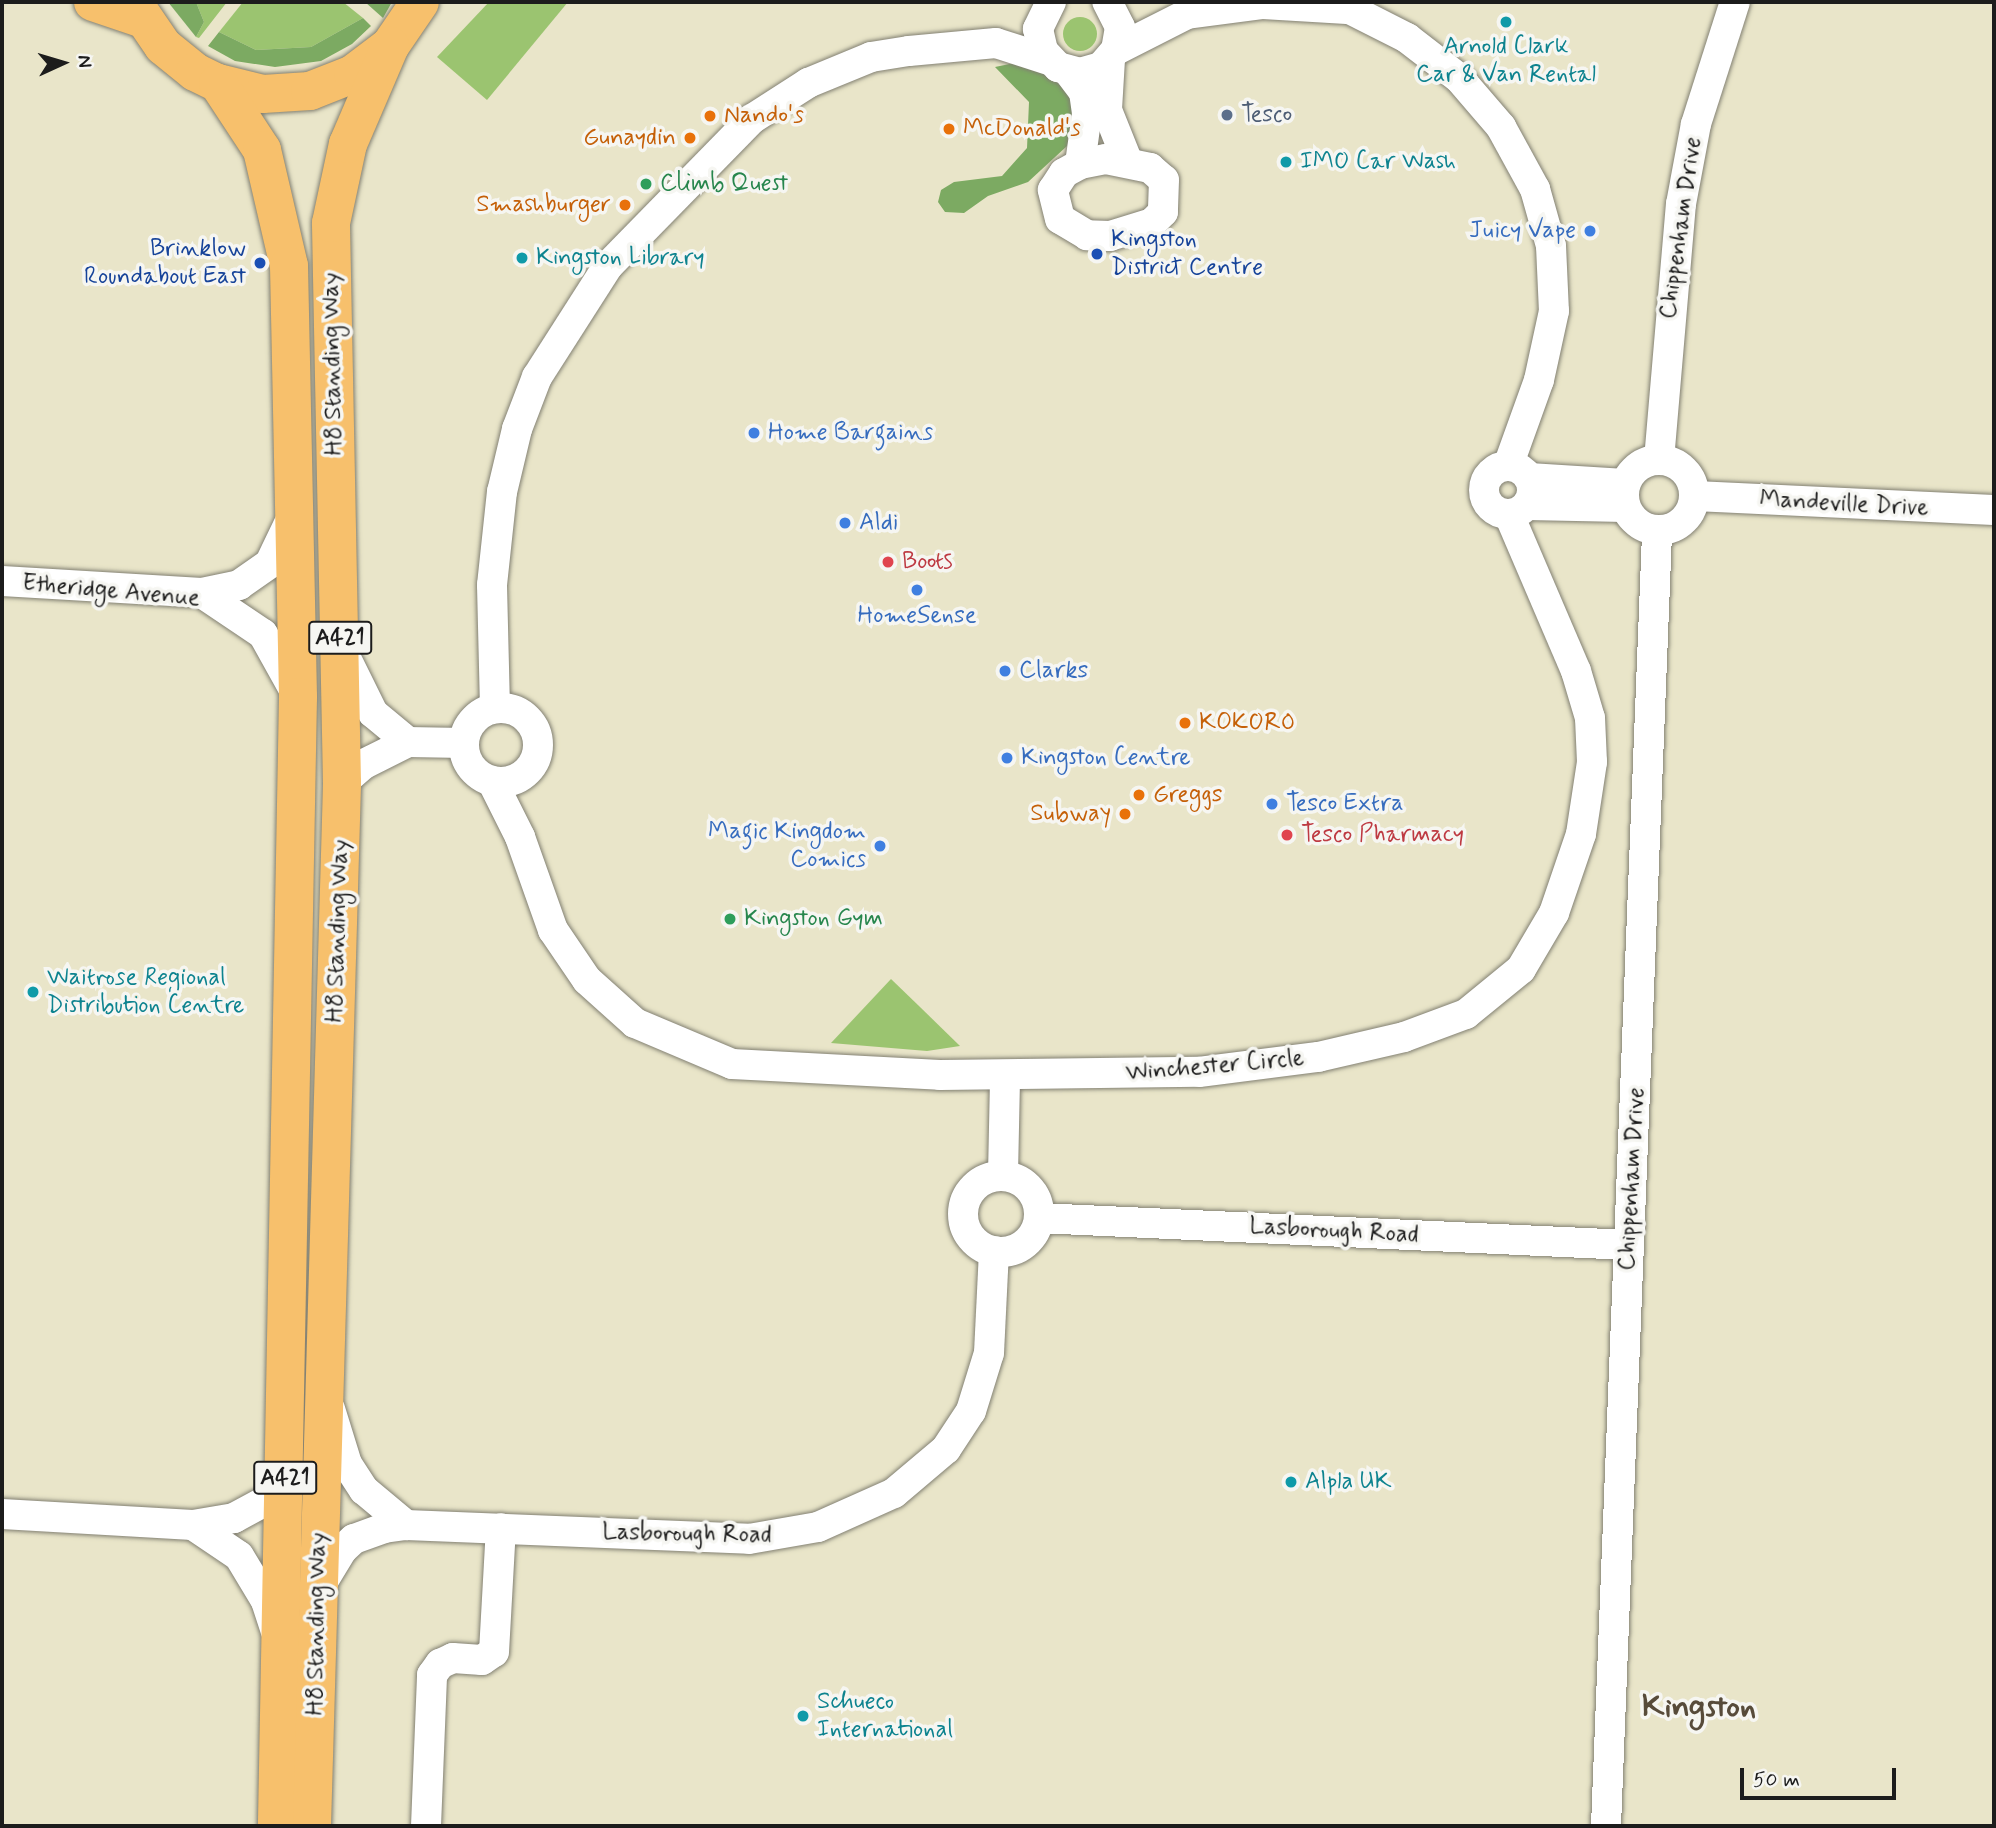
<!DOCTYPE html>
<html>
<head>
<meta charset="utf-8">
<style>
	body { margin:0 }
	#map { position:relative; width:1996px; height:1828px; overflow:hidden; background:#e9e5c9; font-family:Mynerve,sans-serif }
	div>[style] { position:absolute }
	[style*='--x'] { left:calc(var(--x)*1px); top:calc(var(--y)*1px); width:calc(var(--w)*1px); rotate:calc(var(--a)*1deg) }
	.green>* { inset:0; background:#9bc470 }
	.round { border-radius:50% }
	.forest>* { inset:0; background:#7caa62 }
	.roads { filter:drop-shadow(0 0 2px #828072) drop-shadow(0 0 2px #828072) }
	.minor>* { height:30px; margin:-15px; padding:0 15px; transform-origin:15px; border-radius:15px; background:#fff }
	.minor>.ring { margin:-15px; padding:0; box-sizing:content-box; background:none; border:30px solid #fff; border-radius:50% }
	.highway>* { height:38px; margin:-19px; padding:0 19px; transform-origin:19px; border-radius:19px; background:#f7c06c }
	.dots>* { width:19px; height:19px; translate:-50% -50%; box-sizing:border-box; border:4px solid #f6f6f2; border-radius:50% }
	span { translate:-50% -50%; white-space:nowrap; text-align:center; line-height:1.15; -webkit-text-stroke:7px #f6f6f2; paint-order:stroke }
	.shield-label span { padding:2px 5px; background:#f6f6f2; border:2px solid; border-radius:5px; -webkit-text-stroke-width:0 }
	.shield-label { font-size:23px; color:#1c1c1c; font-weight:700 }
	.culture-label { font-size:24px; color:#0d838f }
	.left { translate:0 -50%; text-align:left }
	.service-label { font-size:24px; color:#4e5e75 }
	.food-label { font-size:24px; color:#c56008 }
	.right { translate:-100% -50%; text-align:right }
	.leisure-label { font-size:24px; color:#27864d }
	.street-label { font-size:24px; color:#1c1c1c }
	.shop-label { font-size:24px; color:#366cbe }
	.transit-label { font-size:24px; color:#164399 }
	.health-label { font-size:24px; color:#be3a42 }
	.district-label { font-size:32px; color:#574b3a; font-weight:700 }
	.frame { position:absolute; inset:0; border:4px solid #1c1c1c; pointer-events:none }
	.north { position:absolute; left:28px; top:28px; width:70px; height:70px; -webkit-text-stroke:5px #f6f6f2; paint-order:stroke; rotate:86deg; font-size:19px; font-weight:700; line-height:28px; text-align:center; color:#1c1c1c }
	.north::after { content:''; display:block; margin:auto; width:24px; height:32px; background:#1c1c1c; clip-path:polygon(50% 0,100% 100%,50% 72%,0 100%) }
	.scale { position:absolute; left:1740px; top:1768px; width:156px; height:32px; box-sizing:border-box; border:4px solid #1c1c1c; border-top:0; padding-left:9px; font-size:21px; line-height:24px; white-space:nowrap; color:#1c1c1c; -webkit-text-stroke:5px #f6f6f2; paint-order:stroke }
</style>
</head>
<body>
<div id="map">
	<div class="green">
		<i style="clip-path:polygon(196px 2px,227px 2px,199px 38px,196px 37px,204px 22px)"></i>
		<i style="clip-path:polygon(243px 2px,343px 2px,363px 18px,311px 47px,256px 50px,219px 32px)"></i>
		<i style="clip-path:polygon(489px 2px,568px 2px,487px 100px,437px 57px)"></i>
		<i class="round" style="left:1063px;top:17px;width:34px;height:34px"></i>
		<i style="clip-path:polygon(891px 979px,919px 1006px,960px 1046px,927px 1051px,831px 1043px)"></i>
	</div>
	<div class="forest">
		<i style="clip-path:polygon(168px 2px,196px 2px,204px 22px,196px 37px)"></i>
		<i style="clip-path:polygon(365px 2px,392px 2px,383px 18px)"></i>
		<i style="clip-path:polygon(363px 18px,371px 26px,352px 44px,321px 61px,275px 67px,235px 61px,208px 46px,219px 32px,256px 50px,311px 47px)"></i>
		<i style="clip-path:polygon(1019px 62px,1048px 74px,1073px 97px,1074px 128px,1067px 146px,1028px 182px,988px 196px,964px 213px,945px 212px,938px 202px,941px 190px,954px 182px,1002px 176px,1027px 148px,1029px 102px,995px 67px)"></i>
	</div>
	<div class="roads">
		<div class="minor">
			<i style="--x:1051;--y:2;--w:30;--a:116"></i>
			<i style="--x:1038;--y:29;--w:23;--a:77"></i>
			<i style="--x:1043;--y:51;--w:22;--a:47"></i>
			<i style="--x:1058;--y:67;--w:23;--a:15"></i>
			<i style="--x:1080;--y:73;--w:22;--a:-16"></i>
			<i style="--x:1101;--y:67;--w:23;--a:-49"></i>
			<i style="--x:1116;--y:50;--w:23;--a:-80"></i>
			<i style="--x:1120;--y:27;--w:28;--a:-117"></i>
			<i style="--x:1336;--y:2;--w:80;--a:26.9"></i>
			<i style="--x:1407;--y:38;--w:66;--a:37.6"></i>
			<i style="--x:1459;--y:78;--w:65;--a:49.4"></i>
			<i style="--x:1501;--y:127;--w:71;--a:61.3"></i>
			<i style="--x:1535;--y:189;--w:59;--a:74.3"></i>
			<i style="--x:1551;--y:246;--w:65;--a:87.4"></i>
			<i style="--x:1554;--y:311;--w:71;--a:102.3"></i>
			<i style="--x:1539;--y:380;--w:91;--a:109.8"></i>
			<i style="--x:1116;--y:50;--w:80;--a:-26.9"></i>
			<i style="--x:1187;--y:14;--w:77;--a:-7.5"></i>
			<i style="--x:1263;--y:4;--w:84;--a:3.4"></i>
			<i style="--x:1110;--y:59;--w:51;--a:93.4"></i>
			<i style="--x:1107;--y:110;--w:54;--a:68.2"></i>
			<i style="--x:1068;--y:71;--w:26;--a:53"></i>
			<i style="--x:1084;--y:92;--w:22;--a:82"></i>
			<i style="--x:1087;--y:114;--w:50;--a:98"></i>
			<i style="--x:1106;--y:159;--w:45;--a:11.6"></i>
			<i style="--x:1150;--y:168;--w:18;--a:41"></i>
			<i style="--x:1164;--y:180;--w:32;--a:92"></i>
			<i style="--x:1163;--y:212;--w:16;--a:135"></i>
			<i style="--x:1152;--y:223;--w:44;--a:162.8"></i>
			<i style="--x:1110;--y:236;--w:23;--a:-178"></i>
			<i style="--x:1087;--y:235;--w:31;--a:-149"></i>
			<i style="--x:1060;--y:219;--w:30;--a:-104"></i>
			<i style="--x:1053;--y:190;--w:20;--a:-57"></i>
			<i style="--x:1064;--y:173;--w:18;--a:-29"></i>
			<i style="--x:1080;--y:164;--w:26;--a:-11"></i>
			<i class="ring" style="left:1624px;top:460px;width:40px;height:40px"></i>
			<i style="--x:1659;--y:460;--w:257;--a:-85.1"></i>
			<i style="--x:1681;--y:204;--w:81;--a:-79.4"></i>
			<i style="--x:1696;--y:124;--w:128;--a:-72.3"></i>
			<i class="ring" style="left:1484px;top:466px;width:18px;height:18px"></i>
			<i style="--x:1529;--y:478;--w:96;--a:3.6"></i>
			<i style="--x:1695;--y:496;--w:299;--a:2.7"></i>
			<i style="--x:1527;--y:505;--w:98;--a:1.2"></i>
			<i style="--x:2;--y:581;--w:200;--a:3.4"></i>
			<i style="--x:202;--y:593;--w:73;--a:33.9"></i>
			<i style="--x:263;--y:634;--w:72;--a:60.9"></i>
			<i style="--x:202;--y:593;--w:38;--a:-12"></i>
			<i style="--x:239;--y:585;--w:38;--a:-35"></i>
			<i style="--x:270;--y:563;--w:53;--a:-64.4"></i>
			<i style="--x:344;--y:654;--w:66;--a:63.8"></i>
			<i style="--x:373;--y:713;--w:45;--a:39.6"></i>
			<i class="ring" style="left:464px;top:708px;width:44px;height:44px"></i>
			<i style="--x:495;--y:708;--w:123;--a:-91.4"></i>
			<i style="--x:492;--y:585;--w:94;--a:-83.9"></i>
			<i style="--x:502;--y:492;--w:65;--a:-76.6"></i>
			<i style="--x:517;--y:429;--w:56;--a:-69"></i>
			<i style="--x:537;--y:377;--w:132;--a:-57.4"></i>
			<i style="--x:608;--y:266;--w:206;--a:-45.6"></i>
			<i style="--x:752;--y:119;--w:67;--a:-32.7"></i>
			<i style="--x:808;--y:83;--w:68;--a:-22.4"></i>
			<i style="--x:871;--y:57;--w:38;--a:-9"></i>
			<i style="--x:909;--y:51;--w:87;--a:-5.3"></i>
			<i style="--x:996;--y:43;--w:56;--a:17.8"></i>
			<i style="--x:492;--y:781;--w:63;--a:63.4"></i>
			<i style="--x:520;--y:837;--w:99;--a:70.5"></i>
			<i style="--x:553;--y:930;--w:60;--a:55.8"></i>
			<i style="--x:587;--y:980;--w:64;--a:41.9"></i>
			<i style="--x:635;--y:1023;--w:105;--a:22.9"></i>
			<i style="--x:732;--y:1064;--w:208;--a:3"></i>
			<i style="--x:940;--y:1075;--w:259;--a:-0.7"></i>
			<i style="--x:1199;--y:1072;--w:120;--a:-7.2"></i>
			<i style="--x:1318;--y:1057;--w:88;--a:-13.1"></i>
			<i style="--x:1404;--y:1037;--w:66;--a:-20.4"></i>
			<i style="--x:1466;--y:1014;--w:71;--a:-39.3"></i>
			<i style="--x:1521;--y:969;--w:65;--a:-59.5"></i>
			<i style="--x:1554;--y:913;--w:83;--a:-71.1"></i>
			<i style="--x:1581;--y:834;--w:73;--a:-81.3"></i>
			<i style="--x:1592;--y:762;--w:44;--a:-92.6"></i>
			<i style="--x:1590;--y:718;--w:49;--a:-106.6"></i>
			<i style="--x:1576;--y:671;--w:170;--a:-113.2"></i>
			<i style="--x:342;--y:783;--w:29;--a:-41"></i>
			<i style="--x:364;--y:764;--w:49;--a:-26.6"></i>
			<i style="--x:408;--y:742;--w:56;--a:1"></i>
			<i style="--x:1003;--y:1175;--w:99;--a:-88.8"></i>
			<i class="ring" style="left:963px;top:1176px;width:46px;height:46px"></i>
			<i style="--x:1039;--y:1218;--w:590;--a:2.62"></i>
			<i style="--x:330;--y:1409;--w:58;--a:72.8"></i>
			<i style="--x:347;--y:1464;--w:31;--a:57"></i>
			<i style="--x:364;--y:1490;--w:55;--a:39.8"></i>
			<i style="--x:2;--y:1514;--w:191;--a:3.3"></i>
			<i style="--x:193;--y:1525;--w:42;--a:-9.7"></i>
			<i style="--x:234;--y:1518;--w:57;--a:-28.4"></i>
			<i style="--x:193;--y:1525;--w:55;--a:34"></i>
			<i style="--x:239;--y:1556;--w:52;--a:59"></i>
			<i style="--x:266;--y:1601;--w:32;--a:72"></i>
			<i style="--x:319;--y:1588;--w:44;--a:-58.8"></i>
			<i style="--x:342;--y:1550;--w:16;--a:-43"></i>
			<i style="--x:354;--y:1539;--w:32;--a:-20"></i>
			<i style="--x:384;--y:1528;--w:22;--a:-8"></i>
			<i style="--x:406;--y:1525;--w:343;--a:2.3"></i>
			<i style="--x:749;--y:1539;--w:70;--a:-9.9"></i>
			<i style="--x:818;--y:1527;--w:83;--a:-24.1"></i>
			<i style="--x:894;--y:1493;--w:68;--a:-40.2"></i>
			<i style="--x:946;--y:1449;--w:45;--a:-56.7"></i>
			<i style="--x:971;--y:1411;--w:61;--a:-72.8"></i>
			<i style="--x:989;--y:1353;--w:102;--a:-87.2"></i>
			<i style="--x:426;--y:1826;--w:151;--a:-87.7"></i>
			<i style="--x:432;--y:1675;--w:14;--a:-54"></i>
			<i style="--x:440;--y:1664;--w:14;--a:-25"></i>
			<i style="--x:453;--y:1658;--w:29;--a:4"></i>
			<i style="--x:482;--y:1660;--w:14;--a:-34"></i>
			<i style="--x:494;--y:1652;--w:124;--a:-86.8"></i>
			<i style="--x:1606;--y:1826;--w:1296;--a:-87.74"></i>
		</div>
		<div class="highway">
			<i style="--x:93;--y:2;--w:50;--a:18.8"></i>
			<i style="--x:133;--y:2;--w:53;--a:55.7"></i>
			<i style="--x:163;--y:46;--w:41;--a:39.1"></i>
			<i style="--x:195;--y:72;--w:25;--a:26"></i>
			<i style="--x:218;--y:83;--w:46;--a:13.7"></i>
			<i style="--x:263;--y:94;--w:47;--a:-3.7"></i>
			<i style="--x:310;--y:91;--w:46;--a:-21.6"></i>
			<i style="--x:353;--y:74;--w:46;--a:-37.1"></i>
			<i style="--x:390;--y:46;--w:53;--a:-55.7"></i>
			<i style="--x:218;--y:83;--w:80;--a:56.7"></i>
			<i style="--x:262;--y:150;--w:119;--a:76.9"></i>
			<i style="--x:289;--y:266;--w:431;--a:88.8"></i>
			<i style="--x:298;--y:697;--w:1129;--a:91.07"></i>
			<i style="--x:312;--y:1826;--w:1043;--a:-88.35"></i>
			<i style="--x:342;--y:783;--w:560;--a:-91.13"></i>
			<i style="--x:331;--y:223;--w:81;--a:-77.9"></i>
			<i style="--x:348;--y:144;--w:107;--a:-66.8"></i>
		</div>
	</div>
	<div class="dots">
		<i style="left:1506px;top:22px;background:#0f9aa8"></i>
		<i style="left:1227px;top:115px;background:#5c6f8a"></i>
		<i style="left:710px;top:116px;background:#e8710a"></i>
		<i style="left:949px;top:129px;background:#e8710a"></i>
		<i style="left:690px;top:138px;background:#e8710a"></i>
		<i style="left:1286px;top:162px;background:#0f9aa8"></i>
		<i style="left:646px;top:184px;background:#2e9e5b"></i>
		<i style="left:625px;top:205px;background:#e8710a"></i>
		<i style="left:1590px;top:231px;background:#3f7fe0"></i>
		<i style="left:1097px;top:254px;background:#1a4fb4"></i>
		<i style="left:522px;top:258px;background:#0f9aa8"></i>
		<i style="left:260px;top:263px;background:#1a4fb4"></i>
		<i style="left:754px;top:433px;background:#3f7fe0"></i>
		<i style="left:845px;top:523px;background:#3f7fe0"></i>
		<i style="left:888px;top:562px;background:#e0444e"></i>
		<i style="left:917px;top:590px;background:#3f7fe0"></i>
		<i style="left:1005px;top:671px;background:#3f7fe0"></i>
		<i style="left:1185px;top:723px;background:#e8710a"></i>
		<i style="left:1007px;top:758px;background:#3f7fe0"></i>
		<i style="left:1139px;top:795px;background:#e8710a"></i>
		<i style="left:1272px;top:804px;background:#3f7fe0"></i>
		<i style="left:1125px;top:814px;background:#e8710a"></i>
		<i style="left:1287px;top:835px;background:#e0444e"></i>
		<i style="left:880px;top:846px;background:#3f7fe0"></i>
		<i style="left:730px;top:919px;background:#2e9e5b"></i>
		<i style="left:33px;top:992px;background:#0f9aa8"></i>
		<i style="left:1291px;top:1482px;background:#0f9aa8"></i>
		<i style="left:803px;top:1716px;background:#0f9aa8"></i>
	</div>
	<div class="shield-label">
		<span style="left:340px;top:638px">A421</span>
		<span style="left:285px;top:1478px">A421</span>
	</div>
	<div class="culture-label">
		<span style="left:1506px;top:61px">Arnold Clark<br>Car &amp; Van Rental</span>
		<span class="left" style="left:1300px;top:162px">IMO Car Wash</span>
		<span class="left" style="left:536px;top:258px">Kingston Library</span>
		<span class="left" style="left:47px;top:992px">Waitrose Regional<br>Distribution Centre</span>
		<span class="left" style="left:1305px;top:1482px">Alpla UK</span>
		<span class="left" style="left:817px;top:1716px">Schueco<br>International</span>
	</div>
	<div class="service-label">
		<span class="left" style="left:1241px;top:115px">Tesco</span>
	</div>
	<div class="food-label">
		<span class="left" style="left:724px;top:116px">Nando's</span>
		<span class="left" style="left:963px;top:129px">McDonald's</span>
		<span class="right" style="left:676px;top:138px">Gunaydin</span>
		<span class="right" style="left:611px;top:205px">Smashburger</span>
		<span class="left" style="left:1199px;top:723px">KOKORO</span>
		<span class="left" style="left:1153px;top:795px">Greggs</span>
		<span class="right" style="left:1111px;top:814px">Subway</span>
	</div>
	<div class="leisure-label">
		<span class="left" style="left:660px;top:184px">Climb Quest</span>
		<span class="left" style="left:744px;top:919px">Kingston Gym</span>
	</div>
	<div class="street-label">
		<span style="left:1681px;top:228px;rotate:-82deg">Chippenham Drive</span>
		<span style="left:333px;top:364px;rotate:-91deg">H8 Standing Way</span>
		<span style="left:1844px;top:504px;rotate:3deg">Mandeville Drive</span>
		<span style="left:111px;top:591px;rotate:5deg">Etheridge Avenue</span>
		<span style="left:338px;top:931px;rotate:-88deg">H8 Standing Way</span>
		<span style="left:1215px;top:1066px;rotate:-5deg">Winchester Circle</span>
		<span style="left:1632px;top:1179px;rotate:-87deg">Chippenham Drive</span>
		<span style="left:1334px;top:1231px;rotate:3deg">Lasborough Road</span>
		<span style="left:687px;top:1534px;rotate:1deg">Lasborough Road</span>
		<span style="left:317px;top:1624px;rotate:-89deg">H8 Standing Way</span>
	</div>
	<div class="shop-label">
		<span class="right" style="left:1576px;top:231px">Juicy Vape</span>
		<span class="left" style="left:768px;top:433px">Home Bargains</span>
		<span class="left" style="left:859px;top:523px">Aldi</span>
		<span style="left:917px;top:616px">HomeSense</span>
		<span class="left" style="left:1019px;top:671px">Clarks</span>
		<span class="left" style="left:1021px;top:758px">Kingston Centre</span>
		<span class="left" style="left:1286px;top:804px">Tesco Extra</span>
		<span class="right" style="left:866px;top:846px">Magic Kingdom<br>Comics</span>
	</div>
	<div class="transit-label">
		<span class="left" style="left:1111px;top:254px">Kingston<br>District Centre</span>
		<span class="right" style="left:246px;top:263px">Brinklow<br>Roundabout East</span>
	</div>
	<div class="health-label">
		<span class="left" style="left:902px;top:562px">Boots</span>
		<span class="left" style="left:1301px;top:835px">Tesco Pharmacy</span>
	</div>
	<div class="district-label">
		<span style="left:1699px;top:1707px">Kingston</span>
	</div>
	<div class="frame"></div>
	<div class="north">N</div>
	<div class="scale">50 m</div>
</div>
</body>
</html>
